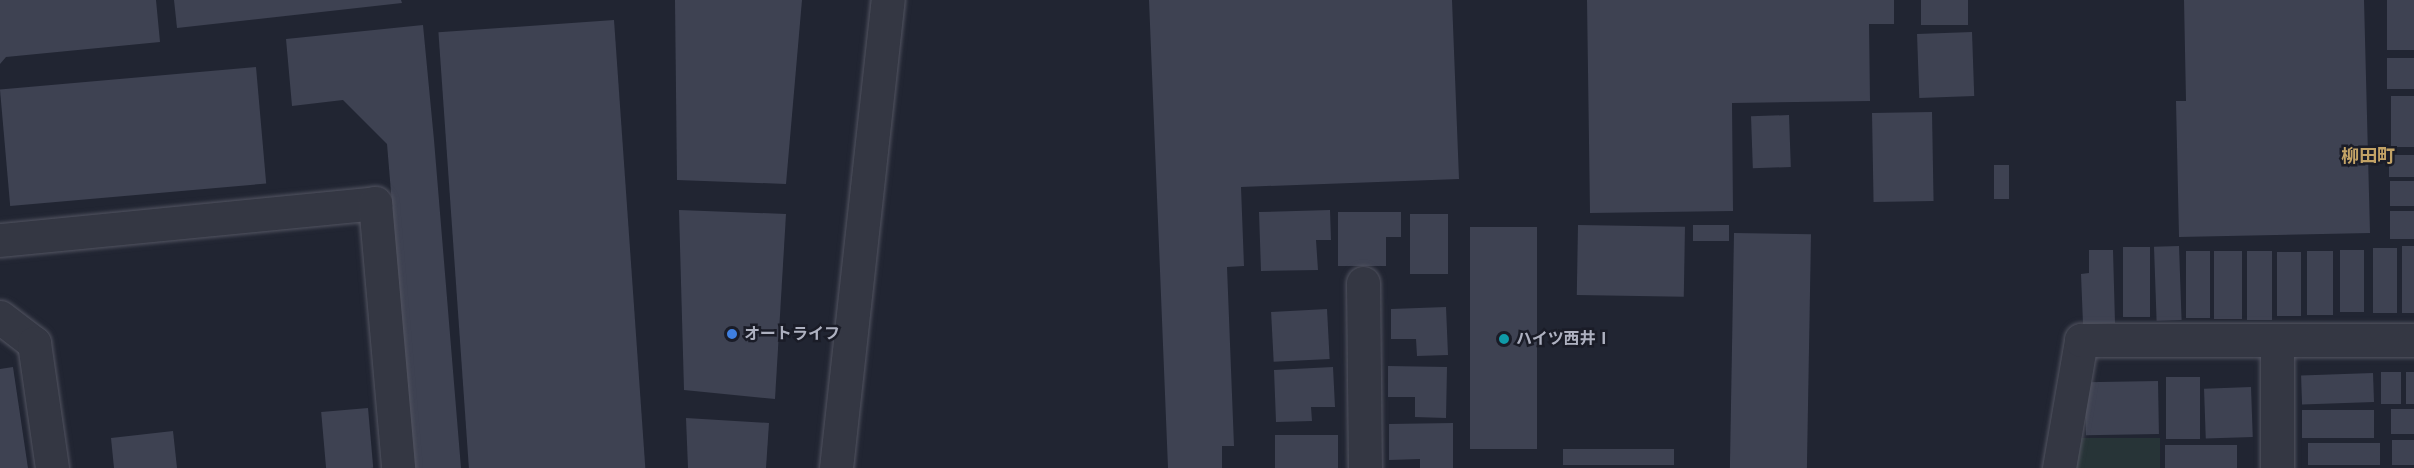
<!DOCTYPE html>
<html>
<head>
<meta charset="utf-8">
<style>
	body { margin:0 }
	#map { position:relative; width:2414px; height:468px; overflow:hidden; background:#212532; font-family:"Source Sans 3","Noto Sans JP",sans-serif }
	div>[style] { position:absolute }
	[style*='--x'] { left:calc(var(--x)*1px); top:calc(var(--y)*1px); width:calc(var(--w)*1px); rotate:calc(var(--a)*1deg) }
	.green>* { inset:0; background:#273437; transform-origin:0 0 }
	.building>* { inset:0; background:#3e4252; transform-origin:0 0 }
	.roads { filter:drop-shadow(0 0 2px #525461) drop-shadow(0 0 2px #525461) }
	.minor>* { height:33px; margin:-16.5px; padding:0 16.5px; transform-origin:16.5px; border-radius:16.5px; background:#343743 }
	.dots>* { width:16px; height:16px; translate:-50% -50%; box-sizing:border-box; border:3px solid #1a1c27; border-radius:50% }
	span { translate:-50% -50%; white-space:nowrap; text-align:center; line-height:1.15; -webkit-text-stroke:5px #1a1c27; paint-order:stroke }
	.poi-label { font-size:16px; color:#aeb1c0; font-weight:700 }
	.left { translate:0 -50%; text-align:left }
	.neighbourhood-label { font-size:18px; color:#c3a366; font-weight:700 }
</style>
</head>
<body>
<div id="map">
	<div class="green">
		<i style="left:2074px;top:438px;width:86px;height:30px"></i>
	</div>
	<div class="building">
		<i style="clip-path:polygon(0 0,156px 0,160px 42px,6px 57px,0 64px)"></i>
		<i style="clip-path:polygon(174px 0,401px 0,402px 3px,177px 28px)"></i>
		<i style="clip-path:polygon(675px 0,802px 0,786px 184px,677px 180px)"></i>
		<i style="clip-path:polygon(1149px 0,1452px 0,1459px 179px,1241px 187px,1244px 266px,1227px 267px,1234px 446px,1222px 446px,1222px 468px,1168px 468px)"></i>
		<i style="clip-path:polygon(1587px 0,1894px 0,1894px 24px,1869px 24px,1870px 101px,1732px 103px,1733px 211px,1590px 213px)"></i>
		<i style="left:1921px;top:0;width:47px;height:25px"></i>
		<i style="clip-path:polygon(2184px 0,2364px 0,2370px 233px,2179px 237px,2176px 101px,2186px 101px)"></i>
		<i style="left:2387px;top:0;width:27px;height:50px"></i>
		<i style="left:614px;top:20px;width:449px;height:176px;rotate:86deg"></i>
		<i style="clip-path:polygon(423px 25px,434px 140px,461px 468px,414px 468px,387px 144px,343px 100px,292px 106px,286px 39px)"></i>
		<i style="left:1972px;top:32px;width:64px;height:55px;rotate:88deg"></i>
		<i style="left:2387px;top:58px;width:27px;height:31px"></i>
		<i style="left:256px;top:67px;width:117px;height:257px;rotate:85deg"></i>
		<i style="left:2414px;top:96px;width:51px;height:23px;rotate:90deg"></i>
		<i style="left:1932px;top:112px;width:89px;height:60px;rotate:89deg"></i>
		<i style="left:1789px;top:115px;width:52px;height:38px;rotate:88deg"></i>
		<i style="left:2414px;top:155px;width:22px;height:25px;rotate:90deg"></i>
		<i style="left:1994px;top:165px;width:15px;height:34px"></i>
		<i style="left:2414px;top:181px;width:25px;height:24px;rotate:90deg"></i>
		<i style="clip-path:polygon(679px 210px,786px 214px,775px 399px,684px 390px)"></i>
		<i style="clip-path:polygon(1330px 210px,1331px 240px,1316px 240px,1318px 270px,1261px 271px,1259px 212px)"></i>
		<i style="left:2414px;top:211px;width:28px;height:24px;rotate:90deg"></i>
		<i style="clip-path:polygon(1338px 212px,1401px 212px,1401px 237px,1386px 237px,1386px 266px,1338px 266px)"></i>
		<i style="left:1410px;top:214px;width:38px;height:60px"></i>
		<i style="left:1578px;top:225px;width:107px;height:70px;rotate:1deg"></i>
		<i style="left:1693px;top:225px;width:36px;height:16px"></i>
		<i style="left:1537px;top:227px;width:222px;height:67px;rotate:90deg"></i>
		<i style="left:1734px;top:233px;width:77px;height:235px;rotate:1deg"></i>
		<i style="left:2179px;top:246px;width:74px;height:25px;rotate:88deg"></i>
		<i style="left:2414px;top:246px;width:67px;height:12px;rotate:90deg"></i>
		<i style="left:2123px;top:247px;width:27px;height:70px"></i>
		<i style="left:2373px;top:248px;width:24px;height:65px"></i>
		<i style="clip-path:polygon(2089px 250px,2113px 250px,2115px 323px,2083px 324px,2081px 274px,2089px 273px)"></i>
		<i style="left:2340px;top:250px;width:24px;height:62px"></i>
		<i style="left:2210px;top:251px;width:67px;height:24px;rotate:90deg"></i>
		<i style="left:2214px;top:251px;width:28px;height:68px"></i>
		<i style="left:2247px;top:251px;width:25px;height:69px"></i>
		<i style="left:2307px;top:251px;width:26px;height:64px"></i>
		<i style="left:2277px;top:252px;width:24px;height:64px"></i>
		<i style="clip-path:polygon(1446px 307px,1448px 355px,1417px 356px,1416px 339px,1391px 339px,1391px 309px)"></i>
		<i style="left:1327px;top:309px;width:50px;height:56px;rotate:87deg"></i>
		<i style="clip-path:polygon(1388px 366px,1447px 367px,1446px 418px,1415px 417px,1415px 397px,1388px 397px)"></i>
		<i style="clip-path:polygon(13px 367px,28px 468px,0 468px,0 369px)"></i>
		<i style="clip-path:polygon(1333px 367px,1335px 407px,1311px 407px,1312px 421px,1276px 422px,1274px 370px)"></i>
		<i style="left:2381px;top:372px;width:20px;height:32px"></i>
		<i style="left:2406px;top:372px;width:8px;height:32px"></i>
		<i style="left:2373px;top:373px;width:29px;height:72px;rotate:88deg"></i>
		<i style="left:2166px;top:377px;width:34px;height:62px"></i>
		<i style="left:2158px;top:381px;width:53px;height:73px;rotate:89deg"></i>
		<i style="left:2251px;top:387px;width:50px;height:47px;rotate:88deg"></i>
		<i style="left:368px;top:408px;width:60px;height:47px;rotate:85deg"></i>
		<i style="left:2391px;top:409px;width:23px;height:25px"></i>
		<i style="left:2302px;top:410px;width:72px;height:28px"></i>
		<i style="clip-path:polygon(686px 418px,769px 423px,766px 468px,688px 468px)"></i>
		<i style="clip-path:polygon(1453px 423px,1453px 468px,1420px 468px,1420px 459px,1389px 460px,1389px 424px)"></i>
		<i style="clip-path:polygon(173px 431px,177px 468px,114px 468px,111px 438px)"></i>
		<i style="left:1338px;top:435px;width:33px;height:63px;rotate:90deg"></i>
		<i style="left:2414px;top:440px;width:25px;height:22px;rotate:90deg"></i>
		<i style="left:2380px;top:443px;width:22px;height:72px;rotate:90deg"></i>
		<i style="left:2237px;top:445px;width:23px;height:72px;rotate:90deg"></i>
		<i style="left:1563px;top:449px;width:111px;height:16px"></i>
	</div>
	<div class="roads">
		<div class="minor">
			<i style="--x:0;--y:240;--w:377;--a:-5.6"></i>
			<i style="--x:375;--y:203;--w:266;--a:85"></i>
			<i style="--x:1363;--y:283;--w:185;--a:89.4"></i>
			<i style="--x:0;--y:317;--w:43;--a:37.4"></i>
			<i style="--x:34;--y:343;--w:126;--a:81.8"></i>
			<i style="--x:2277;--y:343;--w:125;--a:90"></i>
			<i style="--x:836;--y:468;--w:471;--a:-83.7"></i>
			<i style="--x:2059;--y:468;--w:130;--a:-80.2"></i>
			<i style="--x:2081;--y:340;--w:333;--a:0"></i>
		</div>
	</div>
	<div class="dots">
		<i style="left:732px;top:334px;background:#3f7fe0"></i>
		<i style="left:1504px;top:339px;background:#0f9aa8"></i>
	</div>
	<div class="poi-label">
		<span class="left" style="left:744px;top:334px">オートライフ</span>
		<span class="left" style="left:1516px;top:339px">ハイツ西井Ⅰ</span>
	</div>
	<div class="neighbourhood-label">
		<span style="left:2368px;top:157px">柳田町</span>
	</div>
</div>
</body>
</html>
